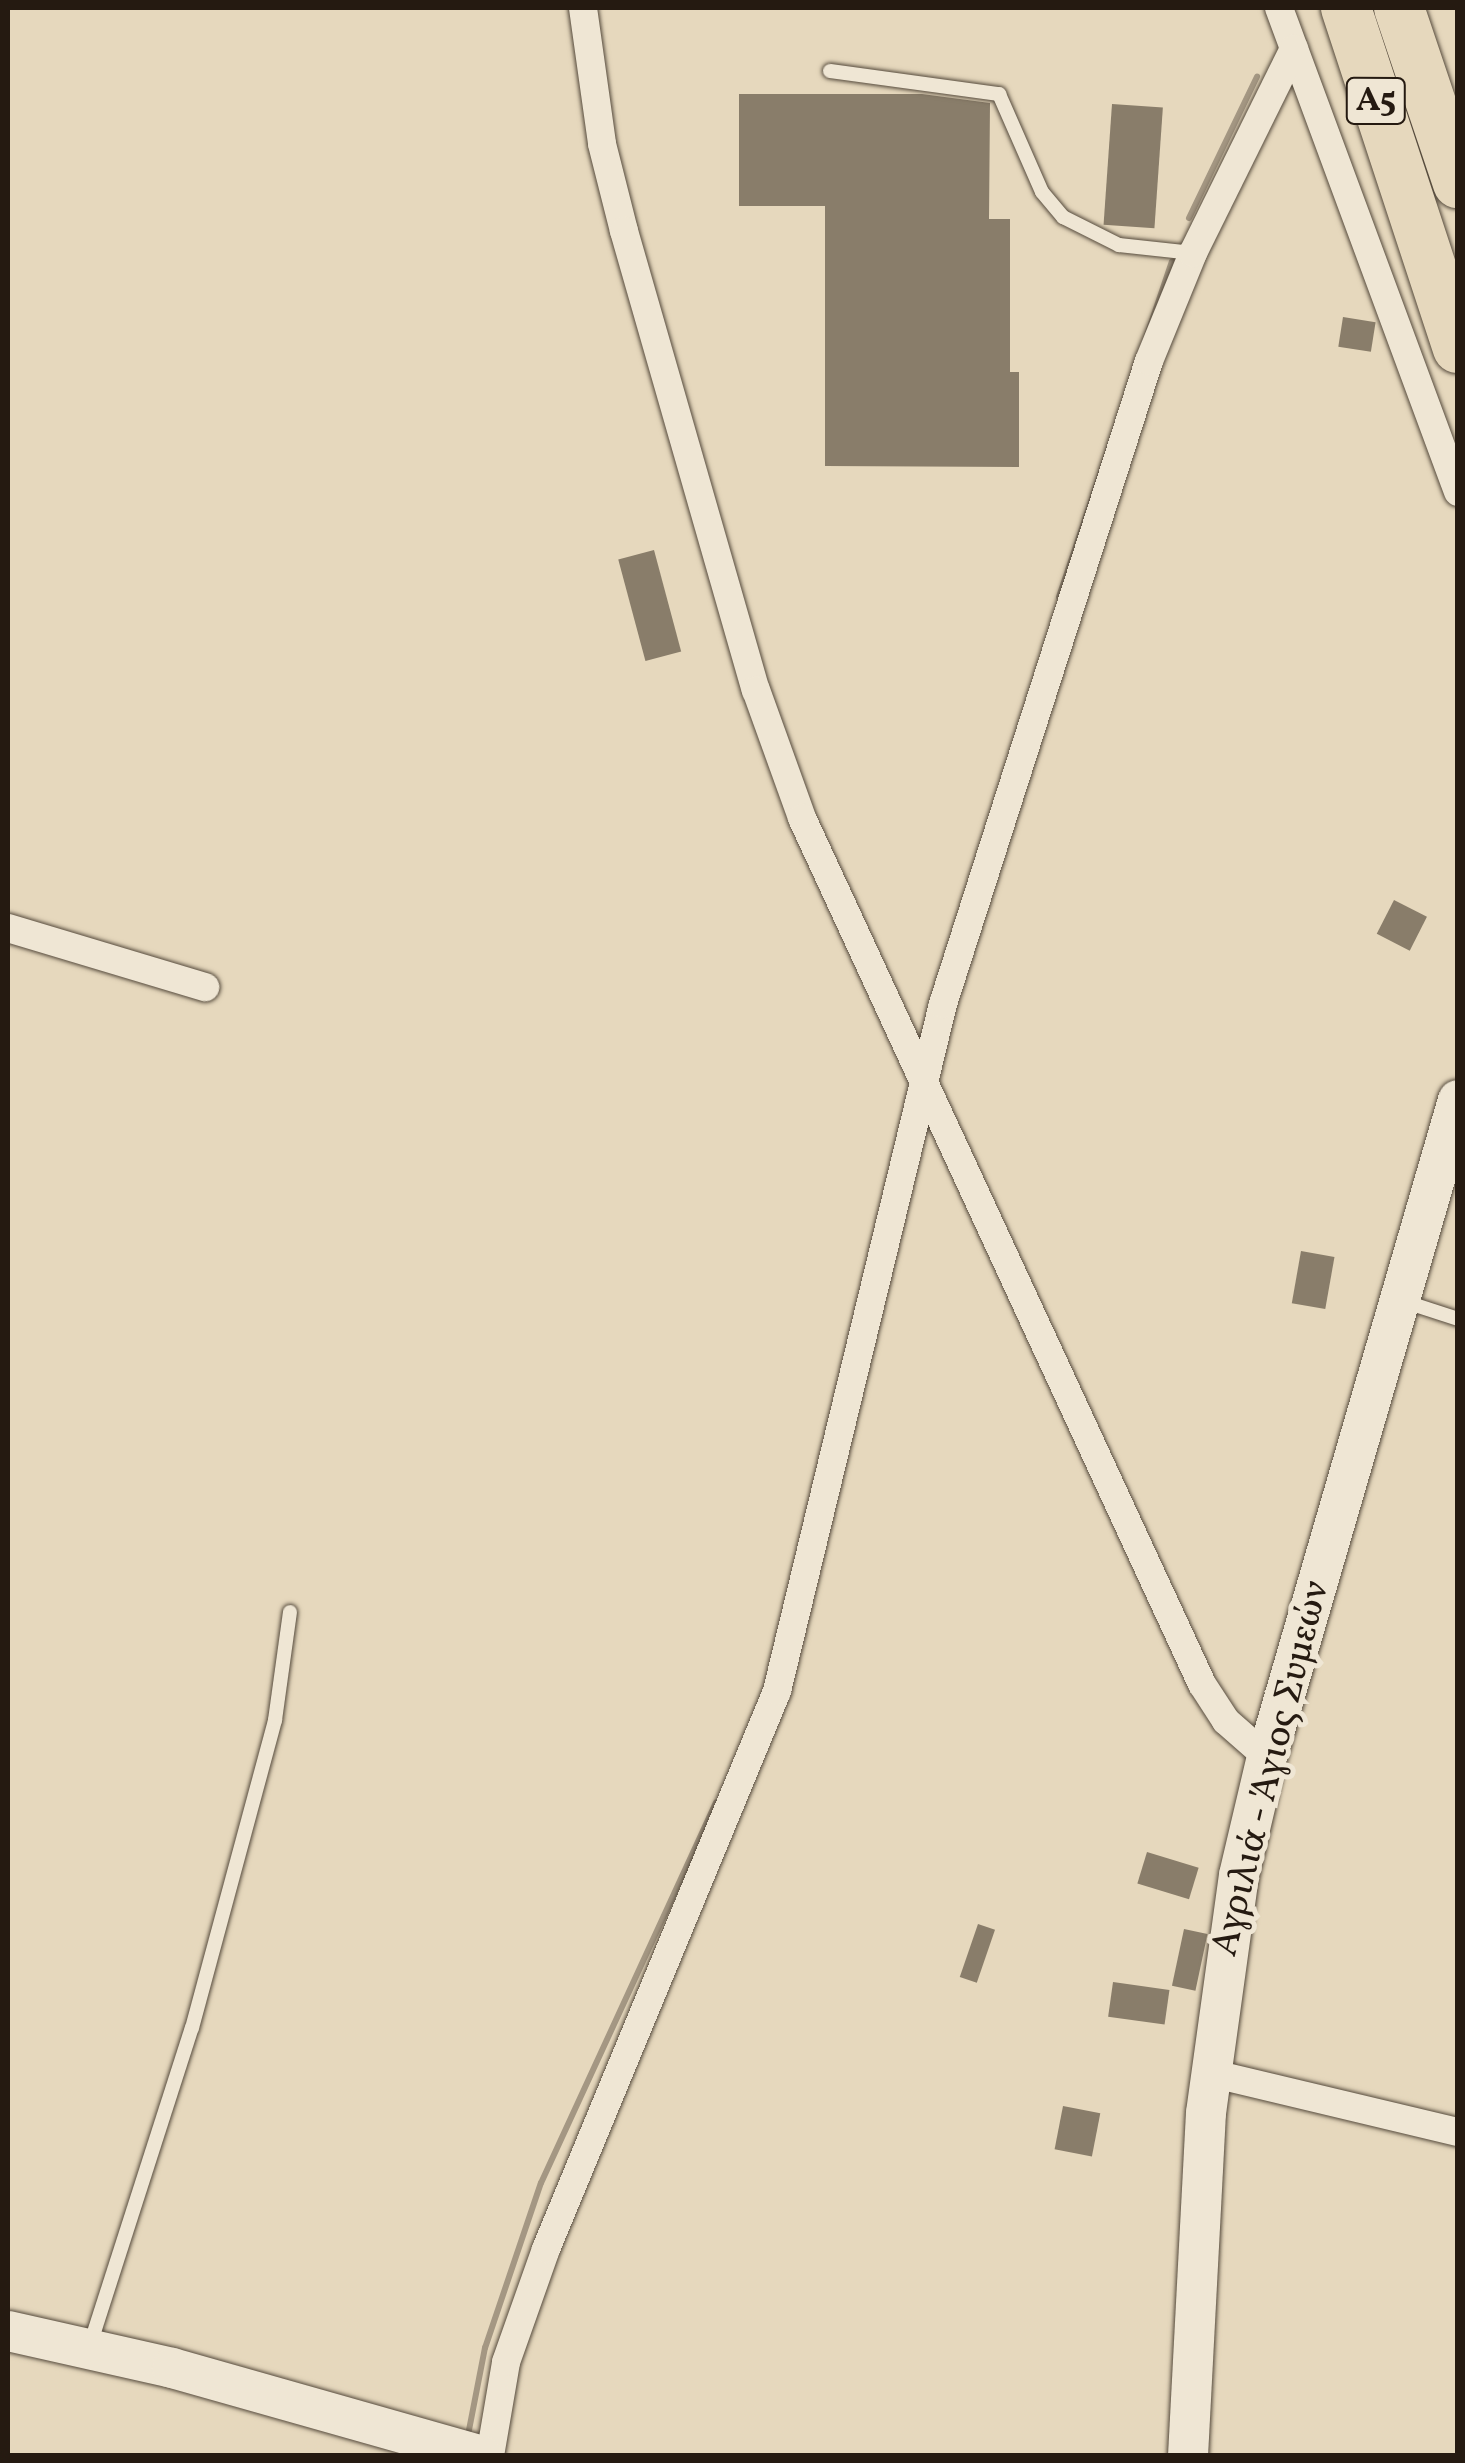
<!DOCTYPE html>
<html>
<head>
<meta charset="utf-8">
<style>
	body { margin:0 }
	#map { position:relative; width:1465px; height:2463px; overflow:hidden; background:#e6d8bd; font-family:Vollkorn,serif }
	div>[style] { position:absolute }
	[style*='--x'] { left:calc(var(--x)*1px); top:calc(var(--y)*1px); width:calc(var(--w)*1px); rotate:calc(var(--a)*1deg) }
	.stream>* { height:6px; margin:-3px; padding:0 3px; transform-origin:3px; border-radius:3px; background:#a49783 }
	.building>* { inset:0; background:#897d6a; transform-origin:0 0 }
	.roads { filter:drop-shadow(0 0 2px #554a3c) drop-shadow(0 0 2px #554a3c) }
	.lane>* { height:14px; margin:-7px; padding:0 7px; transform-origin:7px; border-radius:7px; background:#efe6d4 }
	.street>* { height:28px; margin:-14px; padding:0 14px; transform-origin:14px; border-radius:14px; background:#efe6d4 }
	.secondary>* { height:40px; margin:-20px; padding:0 20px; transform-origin:20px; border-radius:20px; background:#efe6d4 }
	.highway>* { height:50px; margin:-25px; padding:0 25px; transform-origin:25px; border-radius:25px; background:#e6d8bd }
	span { translate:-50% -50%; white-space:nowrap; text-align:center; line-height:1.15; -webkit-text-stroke:10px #efe6d4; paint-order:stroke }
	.shield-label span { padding:2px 8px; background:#efe6d4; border:2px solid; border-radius:8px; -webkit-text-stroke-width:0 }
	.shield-label { font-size:35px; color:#251a11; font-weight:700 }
	.street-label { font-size:38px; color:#251a11 }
	.frame { position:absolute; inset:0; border:10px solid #251a11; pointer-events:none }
</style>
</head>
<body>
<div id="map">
	<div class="stream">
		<i style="--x:1189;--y:218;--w:157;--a:-64.3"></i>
		<i style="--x:1059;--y:597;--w:354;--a:-71.4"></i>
		<i style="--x:469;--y:2430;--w:84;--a:-79"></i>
		<i style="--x:485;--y:2348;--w:174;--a:-71.3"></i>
		<i style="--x:541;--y:2183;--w:419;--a:-65.3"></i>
	</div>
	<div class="building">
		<i style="clip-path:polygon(739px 94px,922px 94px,990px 103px,989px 219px,1010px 219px,1010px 372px,1019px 372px,1019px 467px,825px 466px,825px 206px,739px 206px)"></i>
		<i style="left:1112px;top:104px;width:51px;height:121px;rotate:4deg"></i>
		<i style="left:1343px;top:317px;width:33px;height:30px;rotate:9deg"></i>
		<i style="left:654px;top:550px;width:105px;height:37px;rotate:75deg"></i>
		<i style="left:1394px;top:900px;width:37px;height:38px;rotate:27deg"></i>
		<i style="left:1301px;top:1251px;width:34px;height:53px;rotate:10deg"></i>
		<i style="left:1147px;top:1852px;width:54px;height:33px;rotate:17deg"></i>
		<i style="left:978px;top:1924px;width:18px;height:56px;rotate:19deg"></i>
		<i style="left:1184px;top:1929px;width:24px;height:58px;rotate:12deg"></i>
		<i style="left:1113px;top:1982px;width:57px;height:35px;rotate:8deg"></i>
		<i style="left:1063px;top:2106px;width:38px;height:44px;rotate:11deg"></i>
	</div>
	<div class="roads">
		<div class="lane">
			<i style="--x:830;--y:71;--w:171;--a:7.8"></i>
			<i style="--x:999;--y:94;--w:107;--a:66.3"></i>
			<i style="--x:1042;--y:192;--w:33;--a:50"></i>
			<i style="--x:1063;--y:217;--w:63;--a:26.6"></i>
			<i style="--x:1119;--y:245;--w:74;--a:6.2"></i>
			<i style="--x:1403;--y:1301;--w:58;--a:18.1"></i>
			<i style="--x:89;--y:2348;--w:336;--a:-72.2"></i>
			<i style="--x:192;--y:2028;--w:319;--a:-74.9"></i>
			<i style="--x:275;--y:1720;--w:109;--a:-82.1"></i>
		</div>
		<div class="street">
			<i style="--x:583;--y:8;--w:137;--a:82"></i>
			<i style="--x:602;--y:144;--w:90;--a:75.8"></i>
			<i style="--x:624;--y:231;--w:478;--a:74"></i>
			<i style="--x:756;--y:690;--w:136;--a:70.2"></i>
			<i style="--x:802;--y:818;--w:954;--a:65.21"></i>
			<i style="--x:1202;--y:1684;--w:44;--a:57"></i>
			<i style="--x:1226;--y:1721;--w:55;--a:41.3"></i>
			<i style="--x:1279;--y:8;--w:516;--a:69.7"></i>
			<i style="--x:8;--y:928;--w:206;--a:16.7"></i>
			<i style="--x:1210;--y:2073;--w:255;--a:13.4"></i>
			<i style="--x:490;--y:2456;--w:95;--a:-80.3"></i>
			<i style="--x:506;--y:2362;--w:120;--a:-70.5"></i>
			<i style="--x:546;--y:2249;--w:604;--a:-67.51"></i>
			<i style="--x:777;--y:1691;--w:707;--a:-76.42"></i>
			<i style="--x:943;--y:1004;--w:675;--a:-72.24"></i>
			<i style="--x:1149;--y:361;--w:117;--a:-67.8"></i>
			<i style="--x:1193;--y:253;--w:228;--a:-63.7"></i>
		</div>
		<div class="secondary">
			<i style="--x:8;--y:2331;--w:168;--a:12.7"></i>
			<i style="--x:172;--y:2368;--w:322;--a:15.8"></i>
			<i style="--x:1188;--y:2456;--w:343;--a:-87"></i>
			<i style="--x:1206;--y:2113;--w:240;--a:-82.1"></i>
			<i style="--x:1239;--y:1875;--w:121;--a:-76.7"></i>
			<i style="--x:1267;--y:1757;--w:684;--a:-73.79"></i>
		</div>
		<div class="highway">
			<i style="--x:1346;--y:8;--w:358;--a:71.8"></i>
			<i style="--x:1399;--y:8;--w:185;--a:71.4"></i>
		</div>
	</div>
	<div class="shield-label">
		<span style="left:1376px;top:101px">Α5</span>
	</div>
	<div class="street-label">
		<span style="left:1272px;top:1769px;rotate:-76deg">Αγριλιά - Άγιος Συμεών</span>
	</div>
	<div class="frame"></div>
</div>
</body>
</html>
